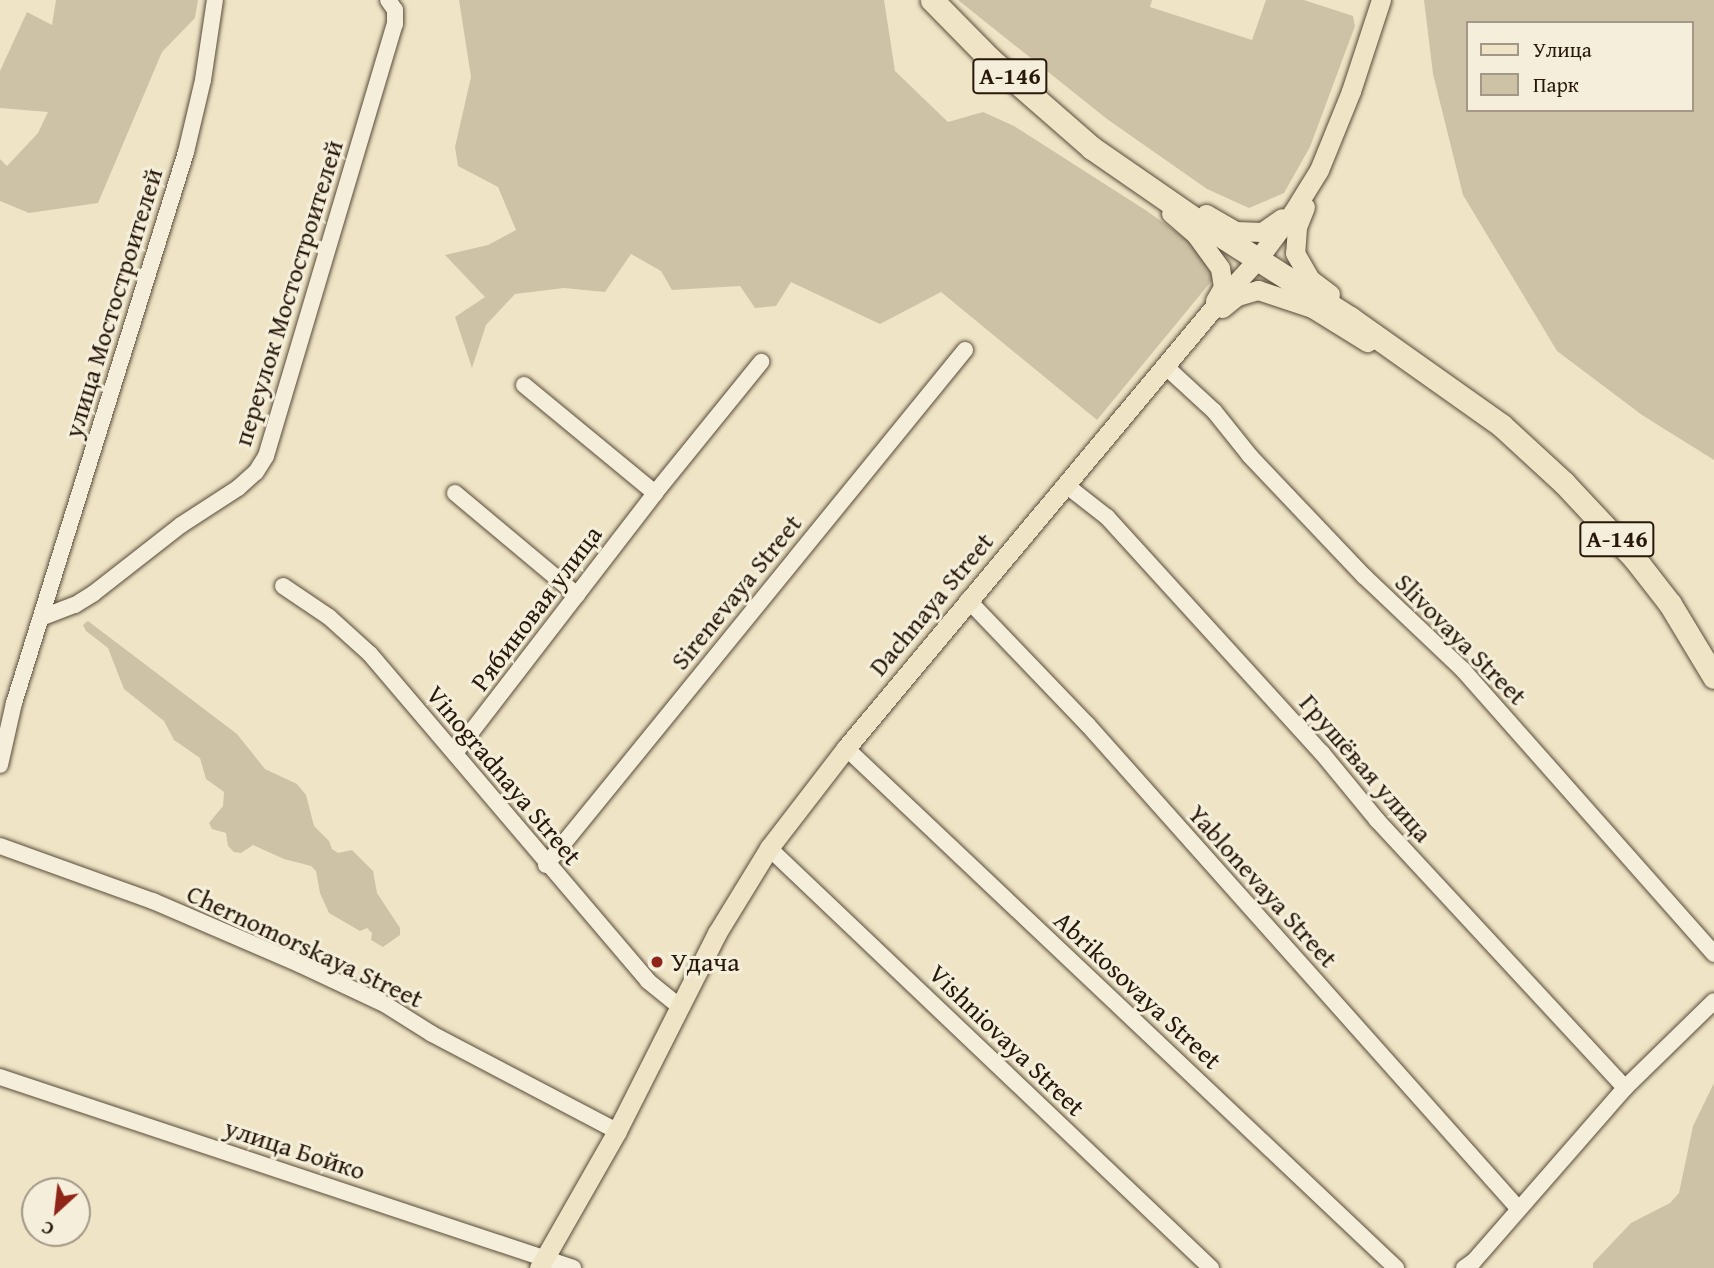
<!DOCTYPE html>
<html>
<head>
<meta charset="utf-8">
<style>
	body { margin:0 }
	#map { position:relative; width:1714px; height:1268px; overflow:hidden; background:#efe5c6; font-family:"Gentium Book Plus",serif }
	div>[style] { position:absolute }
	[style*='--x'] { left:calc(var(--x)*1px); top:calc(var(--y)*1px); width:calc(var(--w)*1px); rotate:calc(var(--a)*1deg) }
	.green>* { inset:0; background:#cdc2a6 }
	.roads { filter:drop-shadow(0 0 2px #594b3a) drop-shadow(0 0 2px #594b3a) }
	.minor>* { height:16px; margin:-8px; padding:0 8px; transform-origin:8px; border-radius:8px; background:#f5eeda }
	.major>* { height:19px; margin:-9.5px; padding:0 9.5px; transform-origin:9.5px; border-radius:9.5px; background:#efe5c6 }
	.highway>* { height:23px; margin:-11.5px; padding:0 11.5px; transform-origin:11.5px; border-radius:11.5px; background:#efe5c6 }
	.dots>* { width:19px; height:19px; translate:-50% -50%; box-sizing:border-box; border:4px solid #f5eeda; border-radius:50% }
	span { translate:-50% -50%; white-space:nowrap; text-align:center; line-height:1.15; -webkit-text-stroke:6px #f5eeda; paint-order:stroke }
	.shield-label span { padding:2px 5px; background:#f5eeda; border:2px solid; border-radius:5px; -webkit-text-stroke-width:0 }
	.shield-label { font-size:24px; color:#27180b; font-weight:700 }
	.street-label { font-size:26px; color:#27180b }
	.poi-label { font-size:26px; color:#27180b }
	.left { translate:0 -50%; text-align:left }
	.legend { position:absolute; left:1466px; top:21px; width:228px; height:91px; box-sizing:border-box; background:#f5eeda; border:2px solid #a39887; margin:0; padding:9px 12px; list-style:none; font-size:21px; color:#27180b }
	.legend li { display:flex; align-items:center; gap:14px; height:35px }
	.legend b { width:35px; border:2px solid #a39887 }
	.north { position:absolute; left:21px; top:1177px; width:70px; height:70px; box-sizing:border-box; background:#f5eeda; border:2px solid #a39887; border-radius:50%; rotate:207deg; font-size:19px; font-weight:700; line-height:28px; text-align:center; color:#27180b }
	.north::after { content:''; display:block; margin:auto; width:24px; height:32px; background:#8f2418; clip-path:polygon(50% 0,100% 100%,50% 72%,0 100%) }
</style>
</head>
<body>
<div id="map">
	<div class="green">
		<i style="clip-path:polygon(56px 0,198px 0,195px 18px,162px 52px,98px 203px,29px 213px,0 201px,0 159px,7px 166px,38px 133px,48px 112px,0 108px,0 71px,27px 12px,52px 25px)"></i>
		<i style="clip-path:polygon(459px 0,884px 0,895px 71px,948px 122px,983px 112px,1014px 126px,1147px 211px,1208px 255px,1214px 278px,1097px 420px,941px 292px,880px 324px,791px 282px,776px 306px,755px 308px,740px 286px,672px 290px,661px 271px,631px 254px,605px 292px,564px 288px,515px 294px,486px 325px,472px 368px,455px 317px,485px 297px,445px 255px,488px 245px,516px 230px,498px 187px,458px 166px,455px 147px,471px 77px)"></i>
		<i style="clip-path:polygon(958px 0,1152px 0,1150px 7px,1252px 40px,1266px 0,1304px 0,1353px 16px,1355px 26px,1310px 147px,1284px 193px,1249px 208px,1207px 189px,1107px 119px)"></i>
		<i style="clip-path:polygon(evenodd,1424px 0,1714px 0,1714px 460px,1642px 415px,1557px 351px,1463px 195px,1433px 74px,1424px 0,1467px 23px,1691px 23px,1691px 110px,1467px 110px,1467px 23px)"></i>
		<i style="clip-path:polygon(88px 621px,237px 734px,265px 769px,297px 784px,306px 795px,314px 826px,329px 841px,332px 849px,338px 853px,352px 850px,373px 871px,377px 893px,400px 928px,400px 935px,383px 947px,371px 940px,372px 933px,367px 928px,360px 931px,329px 913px,320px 893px,316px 871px,311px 866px,284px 859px,253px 845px,241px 853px,234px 852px,228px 846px,226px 833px,212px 829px,209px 823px,223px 806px,224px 792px,206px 779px,200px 758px,174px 740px,164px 721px,124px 689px,108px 648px,86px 631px,83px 625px)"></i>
		<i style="clip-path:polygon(1714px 1083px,1714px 1268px,1593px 1268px,1593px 1263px,1631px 1223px,1670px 1203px,1679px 1193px,1693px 1126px)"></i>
	</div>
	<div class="roads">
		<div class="minor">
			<i style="--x:1165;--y:366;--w:67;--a:42.6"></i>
			<i style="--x:1214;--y:411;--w:58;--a:51.3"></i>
			<i style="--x:1250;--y:456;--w:166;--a:46.5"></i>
			<i style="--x:1364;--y:576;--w:137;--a:43.5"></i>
			<i style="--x:1463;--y:670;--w:379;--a:48.5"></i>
			<i style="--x:524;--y:385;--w:170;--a:39.5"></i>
			<i style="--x:1066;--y:485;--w:52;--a:38"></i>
			<i style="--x:1107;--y:517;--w:319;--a:47.7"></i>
			<i style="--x:1322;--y:753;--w:87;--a:50.6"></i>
			<i style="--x:1377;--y:820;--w:365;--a:47.2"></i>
			<i style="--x:455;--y:493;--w:159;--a:39.9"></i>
			<i style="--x:283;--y:586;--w:55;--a:34"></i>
			<i style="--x:329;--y:617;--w:55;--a:42.1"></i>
			<i style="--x:370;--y:654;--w:429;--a:49.6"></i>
			<i style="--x:648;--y:981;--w:40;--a:39"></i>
			<i style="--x:968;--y:600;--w:172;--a:46.2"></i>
			<i style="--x:1087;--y:724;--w:648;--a:48.32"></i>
			<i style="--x:43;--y:617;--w:34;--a:-21"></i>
			<i style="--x:75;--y:605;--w:22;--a:-32"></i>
			<i style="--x:94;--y:593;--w:110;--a:-38"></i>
			<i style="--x:181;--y:525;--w:68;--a:-33"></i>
			<i style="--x:238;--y:488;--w:24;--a:-42"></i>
			<i style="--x:256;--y:472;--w:19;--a:-58"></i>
			<i style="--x:266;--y:456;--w:451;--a:-73.4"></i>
			<i style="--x:395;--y:24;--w:14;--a:-90"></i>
			<i style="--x:395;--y:10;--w:12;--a:-125"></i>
			<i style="--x:846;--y:748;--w:757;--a:43.39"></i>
			<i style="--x:455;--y:753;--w:328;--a:-52.4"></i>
			<i style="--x:655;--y:493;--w:169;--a:-51"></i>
			<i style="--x:0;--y:765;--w:64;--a:-77.3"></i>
			<i style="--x:14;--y:703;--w:577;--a:-72.66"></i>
			<i style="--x:186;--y:152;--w:74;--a:-76.7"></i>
			<i style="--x:203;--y:80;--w:81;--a:-81.5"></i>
			<i style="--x:0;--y:846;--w:163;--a:19.8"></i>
			<i style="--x:153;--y:901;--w:159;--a:23.3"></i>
			<i style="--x:299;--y:964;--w:96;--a:25.2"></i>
			<i style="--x:386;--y:1005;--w:54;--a:32.2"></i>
			<i style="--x:432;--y:1034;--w:209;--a:27.7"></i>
			<i style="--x:769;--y:848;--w:610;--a:43.54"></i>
			<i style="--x:546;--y:865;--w:664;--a:-50.87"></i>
			<i style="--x:0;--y:1077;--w:604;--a:18.43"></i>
			<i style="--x:1464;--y:1268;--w:12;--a:-35"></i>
			<i style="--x:1474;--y:1261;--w:230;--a:-48.9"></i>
			<i style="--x:1625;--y:1088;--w:124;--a:-44.3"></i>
		</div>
		<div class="major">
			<i style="--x:1305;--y:207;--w:22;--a:112"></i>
			<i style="--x:1297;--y:227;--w:26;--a:94"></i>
			<i style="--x:1295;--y:253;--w:30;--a:60"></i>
			<i style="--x:1310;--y:279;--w:25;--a:37"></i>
			<i style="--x:1171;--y:213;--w:33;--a:41"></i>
			<i style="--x:1196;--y:235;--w:41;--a:54"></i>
			<i style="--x:1220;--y:268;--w:19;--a:81"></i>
			<i style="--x:1223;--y:287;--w:16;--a:120"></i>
			<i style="--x:1206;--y:214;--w:34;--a:30"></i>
			<i style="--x:1235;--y:231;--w:27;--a:2"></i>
			<i style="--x:1262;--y:232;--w:24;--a:-35"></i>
			<i style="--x:1222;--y:308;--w:19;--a:-39"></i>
			<i style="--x:1237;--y:296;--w:22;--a:-16"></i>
			<i style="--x:1258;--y:290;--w:57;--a:18.4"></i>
			<i style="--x:1312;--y:308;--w:65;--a:31.7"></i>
			<i style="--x:539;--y:1268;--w:158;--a:-60.3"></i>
			<i style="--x:617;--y:1131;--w:222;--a:-63.2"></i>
			<i style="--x:717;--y:933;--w:100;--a:-58.5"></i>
			<i style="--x:769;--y:848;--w:126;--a:-52.4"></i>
			<i style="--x:846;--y:748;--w:576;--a:-50.14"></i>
			<i style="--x:1215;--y:306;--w:62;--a:-47.6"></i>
			<i style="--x:1257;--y:260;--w:60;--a:-53.1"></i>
			<i style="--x:1293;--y:212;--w:49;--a:-58.2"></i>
			<i style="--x:1319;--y:170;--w:85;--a:-67.9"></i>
			<i style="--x:1351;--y:91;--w:96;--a:-71.8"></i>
		</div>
		<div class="highway">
			<i style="--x:932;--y:0;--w:83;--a:45.5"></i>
			<i style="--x:990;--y:59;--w:135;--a:41.1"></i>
			<i style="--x:1092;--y:148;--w:123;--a:34.7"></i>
			<i style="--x:1193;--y:218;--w:186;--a:32.5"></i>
			<i style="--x:1350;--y:318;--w:185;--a:35.3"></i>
			<i style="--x:1501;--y:425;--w:86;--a:42.6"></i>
			<i style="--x:1564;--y:483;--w:104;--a:46.9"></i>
			<i style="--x:1635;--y:559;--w:57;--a:52.1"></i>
			<i style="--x:1670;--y:604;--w:85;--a:58.9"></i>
		</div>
	</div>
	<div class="dots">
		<i style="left:657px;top:962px;background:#8f2418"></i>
	</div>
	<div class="shield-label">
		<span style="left:1010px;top:76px">А-146</span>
		<span style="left:1617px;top:539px">А-146</span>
	</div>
	<div class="street-label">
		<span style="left:288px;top:293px;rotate:-73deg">переулок Мостостроителей</span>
		<span style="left:113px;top:303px;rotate:-73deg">улица Мостостроителей</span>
		<span style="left:736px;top:592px;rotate:-51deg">Sirenevaya Street</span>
		<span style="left:931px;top:604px;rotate:-50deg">Dachnaya Street</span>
		<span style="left:536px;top:608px;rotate:-53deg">Рябиновая улица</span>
		<span style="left:1461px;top:639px;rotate:45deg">Slivovaya Street</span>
		<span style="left:1366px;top:768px;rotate:49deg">Грушёвая улица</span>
		<span style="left:504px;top:775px;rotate:50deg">Vinogradnaya Street</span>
		<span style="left:1263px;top:886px;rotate:48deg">Yablonevaya Street</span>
		<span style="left:305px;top:946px;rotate:25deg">Chernomorskaya Street</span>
		<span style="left:1138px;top:990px;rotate:43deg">Abrikosovaya Street</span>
		<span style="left:1007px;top:1040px;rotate:44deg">Vishniovaya Street</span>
		<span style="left:295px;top:1149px;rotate:18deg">улица Бойко</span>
	</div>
	<div class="poi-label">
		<span class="left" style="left:671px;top:962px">Удача</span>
	</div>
	<ul class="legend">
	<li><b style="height:9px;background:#efe5c6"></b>Улица</li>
	<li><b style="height:19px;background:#cdc2a6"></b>Парк</li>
	</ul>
	<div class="north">С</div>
</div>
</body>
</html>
